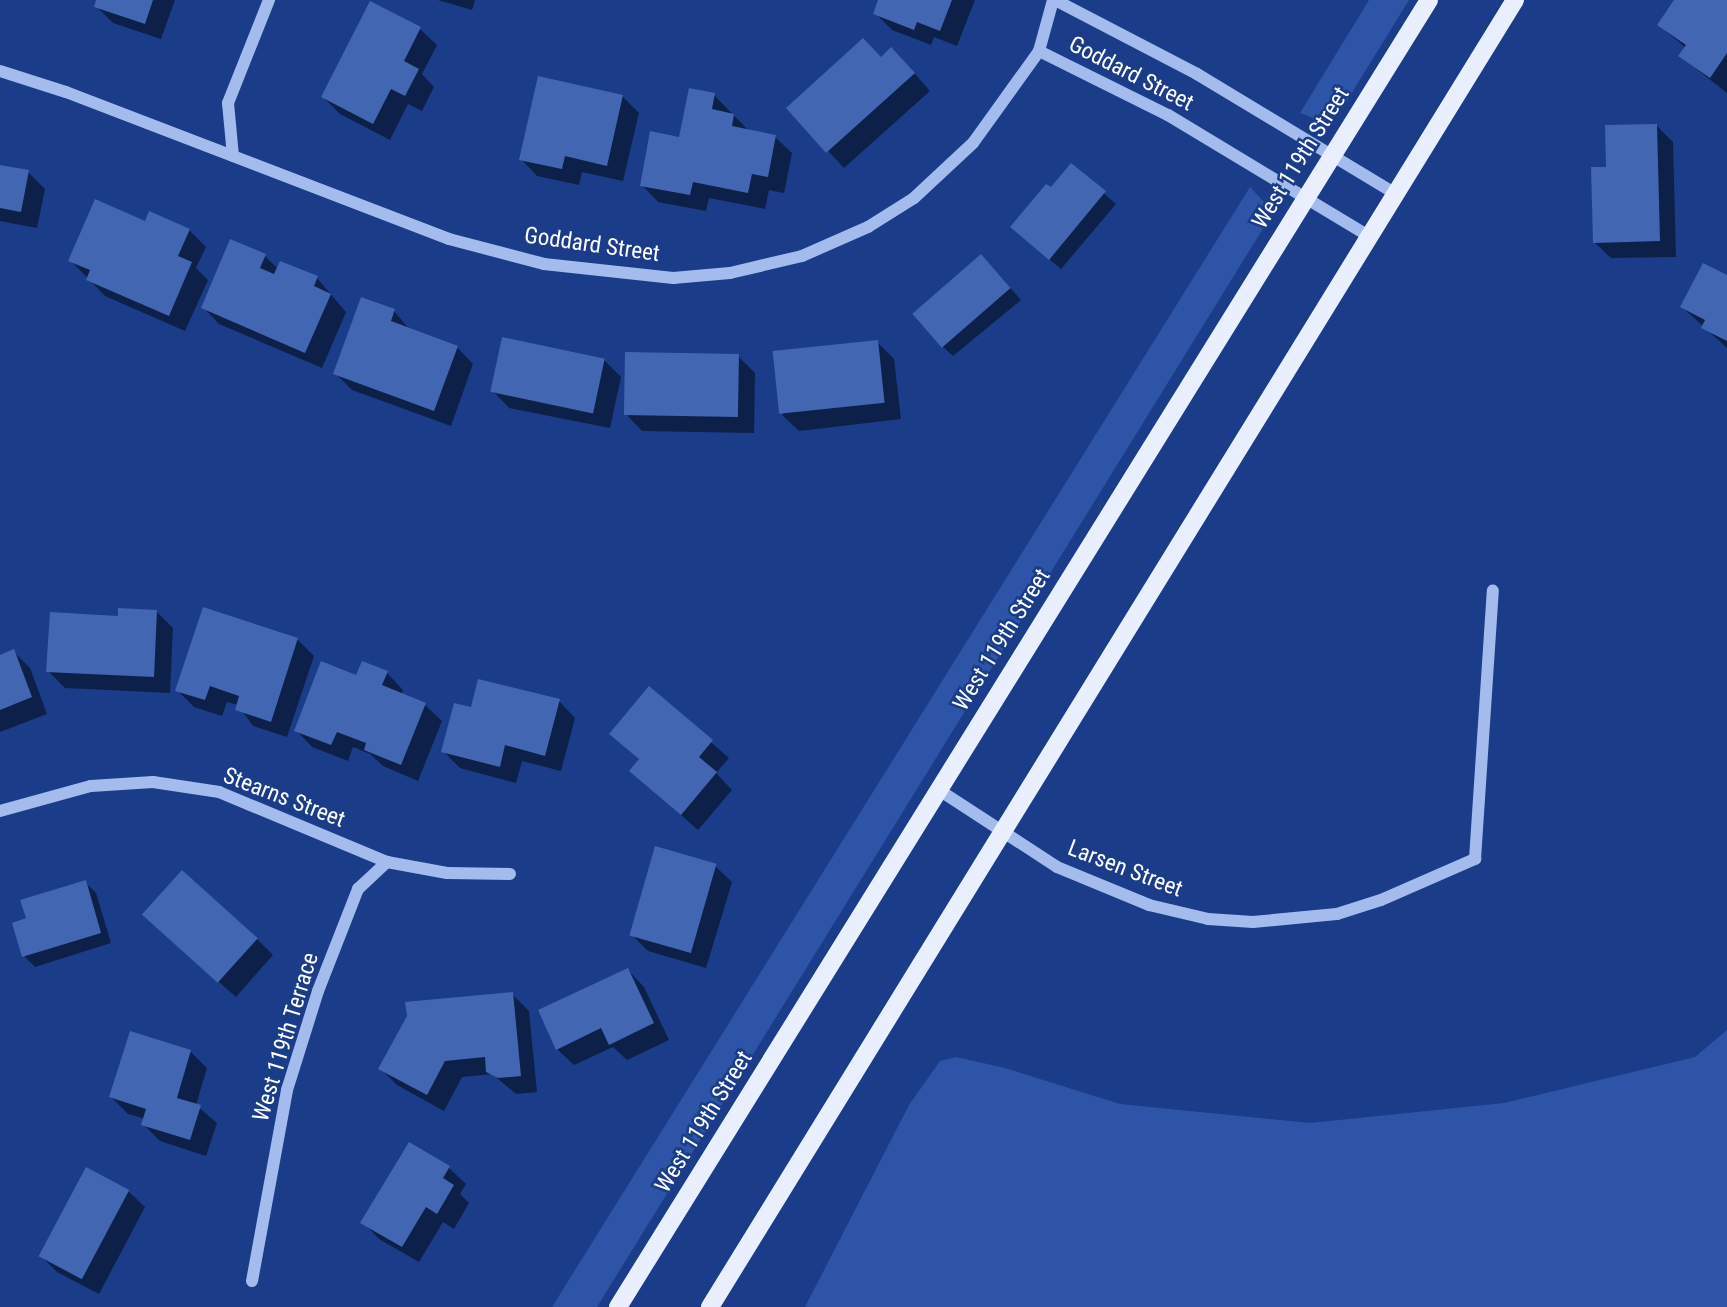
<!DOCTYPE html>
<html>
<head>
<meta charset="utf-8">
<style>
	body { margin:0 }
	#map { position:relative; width:1727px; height:1307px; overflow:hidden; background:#1a3c89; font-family:"Roboto Condensed",sans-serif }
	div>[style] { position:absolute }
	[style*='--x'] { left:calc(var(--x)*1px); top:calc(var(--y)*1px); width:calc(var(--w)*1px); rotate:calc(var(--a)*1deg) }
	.green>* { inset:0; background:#2d54a7 }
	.shadow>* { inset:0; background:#0007 }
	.building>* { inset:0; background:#4366b2; transform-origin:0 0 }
	.minor>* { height:12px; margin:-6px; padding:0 6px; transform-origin:6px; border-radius:6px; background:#a3bbed }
	.major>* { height:18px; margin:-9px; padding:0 9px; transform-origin:9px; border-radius:9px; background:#e9efff }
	span { translate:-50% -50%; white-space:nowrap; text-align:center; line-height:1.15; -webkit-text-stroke:5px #1a3c89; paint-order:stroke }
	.street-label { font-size:23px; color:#fff }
</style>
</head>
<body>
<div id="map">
	<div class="green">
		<i style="clip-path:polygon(1369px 0,1409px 0,1345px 104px,1318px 120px,1300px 113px)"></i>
		<i style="clip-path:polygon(1250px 187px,1264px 202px,1264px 227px,597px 1307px,552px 1307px)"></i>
		<i style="clip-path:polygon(1727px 1030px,1727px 1307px,805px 1307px,909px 1105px,940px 1061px,956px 1057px,1005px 1068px,1120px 1104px,1310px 1123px,1504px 1103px,1695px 1057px)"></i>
	</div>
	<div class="shadow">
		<i style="clip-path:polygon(98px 0,175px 0,161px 39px,113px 23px,96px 6px)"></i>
		<i style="clip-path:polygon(438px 0,475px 0,472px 10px)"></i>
		<i style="clip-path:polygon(880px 0,975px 0,957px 46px,934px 37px,931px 45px,892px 30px,875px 13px)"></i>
		<i style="clip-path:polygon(1676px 0,1727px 0,1727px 93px,1680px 56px,1686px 48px,1659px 25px)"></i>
		<i style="clip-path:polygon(420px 29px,437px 45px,422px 74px,434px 87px,422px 111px,408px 104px,390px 140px,340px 114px,323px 97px)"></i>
		<i style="clip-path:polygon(881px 59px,908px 66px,930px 91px,844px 168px,789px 109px)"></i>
		<i style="clip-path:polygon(714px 95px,750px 132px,775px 137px,792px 153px,784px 193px,769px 190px,765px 209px,709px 198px,706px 211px,658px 202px,642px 185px)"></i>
		<i style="clip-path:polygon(622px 96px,639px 113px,623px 181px,582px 172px,579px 185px,537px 176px,521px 159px)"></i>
		<i style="clip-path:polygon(1656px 125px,1673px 142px,1676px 257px,1611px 258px,1594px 242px)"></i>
		<i style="clip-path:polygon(1072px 166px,1116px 204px,1061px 269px,1024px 238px,1051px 190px)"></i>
		<i style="clip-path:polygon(0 167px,28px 172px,45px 189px,37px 228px,0 221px)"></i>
		<i style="clip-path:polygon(146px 223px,189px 230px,206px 247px,196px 268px,208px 280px,185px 331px,105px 296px,70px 260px)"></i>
		<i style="clip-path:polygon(265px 256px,278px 269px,317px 278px,346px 312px,322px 368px,219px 324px,203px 307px)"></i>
		<i style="clip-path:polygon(992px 267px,1021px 300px,953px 356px,942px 346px)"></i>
		<i style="clip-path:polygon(1727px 277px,1727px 348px,1682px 307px)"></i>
		<i style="clip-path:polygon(394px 311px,410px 330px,457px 347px,473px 364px,451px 426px,352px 390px,335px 373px)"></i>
		<i style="clip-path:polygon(877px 342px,894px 359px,901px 419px,799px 431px,782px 415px)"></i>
		<i style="clip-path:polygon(738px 356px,755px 373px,754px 433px,642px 431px,626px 414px)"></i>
		<i style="clip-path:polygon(604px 360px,621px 377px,610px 428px,509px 408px,493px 391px)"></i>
		<i style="clip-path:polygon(157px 612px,173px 628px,170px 693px,65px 688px,48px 671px,120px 618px)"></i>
		<i style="clip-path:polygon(297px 639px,314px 656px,287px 737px,253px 726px,238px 705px,227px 702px,222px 716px,194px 707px,177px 690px)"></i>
		<i style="clip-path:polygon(13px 651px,30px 668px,47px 714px,0 732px,0 656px)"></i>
		<i style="clip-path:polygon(387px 673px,403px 690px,401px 695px,425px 705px,442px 721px,418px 781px,383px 766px,370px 754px,353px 747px,348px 761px,312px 747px,296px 730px)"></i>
		<i style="clip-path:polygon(649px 688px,729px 758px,716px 773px,732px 790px,698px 830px,631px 771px,640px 760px,611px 733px)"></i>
		<i style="clip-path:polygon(559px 701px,575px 718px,561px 771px,522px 761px,516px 783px,460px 768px,443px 751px,472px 709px)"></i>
		<i style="clip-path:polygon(715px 866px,732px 882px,706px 968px,648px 951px,631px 934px)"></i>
		<i style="clip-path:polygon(85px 882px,96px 893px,111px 943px,35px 967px,24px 956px,28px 919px)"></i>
		<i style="clip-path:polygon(161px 931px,257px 939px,273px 955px,236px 997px)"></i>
		<i style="clip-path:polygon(628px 970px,644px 987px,669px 1040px,627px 1060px,613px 1047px,574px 1065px,557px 1049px)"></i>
		<i style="clip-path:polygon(512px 994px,529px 1011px,537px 1092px,516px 1094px,492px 1074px,462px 1077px,444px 1111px,397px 1085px,380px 1068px)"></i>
		<i style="clip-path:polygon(131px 1033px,191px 1052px,207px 1068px,196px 1105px,217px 1123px,206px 1156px,160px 1141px,143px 1124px,145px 1119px,128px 1114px,111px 1097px)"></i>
		<i style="clip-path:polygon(409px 1144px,449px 1168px,466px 1184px,460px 1194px,469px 1203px,454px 1229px,443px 1222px,419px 1262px,379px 1239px,363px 1222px)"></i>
		<i style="clip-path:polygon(128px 1191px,145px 1207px,99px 1294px,57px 1272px,41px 1256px)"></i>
	</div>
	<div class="building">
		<i style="clip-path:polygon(96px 0,153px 0,145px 24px,94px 7px)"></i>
		<i style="clip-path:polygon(878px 0,952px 0,940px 31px,917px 22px,914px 30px,873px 14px)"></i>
		<i style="clip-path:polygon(1674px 0,1727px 0,1727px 53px,1710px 78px,1678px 56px,1686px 45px,1657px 25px)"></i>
		<i style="clip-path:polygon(370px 1px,421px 27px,404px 61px,419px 69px,405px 96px,391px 89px,373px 124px,321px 97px)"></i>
		<i style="clip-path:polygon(863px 38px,881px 57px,891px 47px,915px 73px,826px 153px,786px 108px)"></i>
		<i style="clip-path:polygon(538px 76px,623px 95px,607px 166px,565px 156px,562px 169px,519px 160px)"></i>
		<i style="clip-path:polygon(689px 88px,715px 93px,712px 109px,734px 114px,732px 126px,776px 135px,768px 177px,752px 174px,748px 193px,693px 182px,690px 195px,640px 186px,650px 131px,679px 137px)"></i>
		<i style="clip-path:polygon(1657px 124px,1660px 241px,1593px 243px,1591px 167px,1606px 167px,1605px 125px)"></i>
		<i style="clip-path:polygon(1071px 163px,1106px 191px,1049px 260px,1010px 227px,1046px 184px,1051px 187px)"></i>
		<i style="clip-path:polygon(0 165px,29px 170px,21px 212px,0 208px)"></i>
		<i style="clip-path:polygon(95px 199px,145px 221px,149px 211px,190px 229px,178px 256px,192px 262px,169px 316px,86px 280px,90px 270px,68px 261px)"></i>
		<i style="clip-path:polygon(230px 239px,266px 254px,260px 268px,274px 274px,280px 261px,318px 276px,314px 286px,331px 294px,305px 353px,201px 308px)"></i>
		<i style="left:981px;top:254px;width:45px;height:91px;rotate:49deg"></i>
		<i style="clip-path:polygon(1703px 263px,1727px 275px,1727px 341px,1701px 328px,1705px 320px,1680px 307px)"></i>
		<i style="clip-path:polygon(361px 297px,395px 309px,391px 321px,458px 346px,434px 411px,333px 374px)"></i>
		<i style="left:502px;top:337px;width:105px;height:56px;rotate:12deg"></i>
		<i style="left:878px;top:340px;width:63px;height:106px;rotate:84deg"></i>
		<i style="left:625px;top:352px;width:114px;height:63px;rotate:1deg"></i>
		<i style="clip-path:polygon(203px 607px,298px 638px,271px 722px,235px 710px,239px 696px,210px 686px,205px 700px,175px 691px)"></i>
		<i style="clip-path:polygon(118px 608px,157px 610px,154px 677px,46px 672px,50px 612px,118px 616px)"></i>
		<i style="clip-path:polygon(14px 649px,32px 697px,0 710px,0 655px)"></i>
		<i style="clip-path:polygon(321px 661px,356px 675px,362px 661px,388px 671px,382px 685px,426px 703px,401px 765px,364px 750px,366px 743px,337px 732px,331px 745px,294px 731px)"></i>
		<i style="clip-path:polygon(478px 679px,560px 699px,545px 756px,505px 745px,500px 767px,441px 752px,454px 703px,471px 707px)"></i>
		<i style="clip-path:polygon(649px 686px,713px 740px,699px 757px,717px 772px,681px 815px,629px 771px,639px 759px,609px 734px)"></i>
		<i style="left:655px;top:846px;width:64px;height:93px;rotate:16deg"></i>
		<i style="left:182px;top:870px;width:102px;height:60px;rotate:42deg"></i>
		<i style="clip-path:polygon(86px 880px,101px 933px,22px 957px,12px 923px,26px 918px,20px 900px)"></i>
		<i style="clip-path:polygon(628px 968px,654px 1023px,609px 1045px,601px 1028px,556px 1050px,538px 1010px)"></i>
		<i style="clip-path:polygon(513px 992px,521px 1076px,498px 1078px,486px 1072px,485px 1057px,445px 1061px,427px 1095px,378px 1069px,407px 1016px,405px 1002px)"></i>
		<i style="clip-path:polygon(130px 1031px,191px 1050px,177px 1098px,201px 1105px,190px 1140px,141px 1125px,146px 1109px,109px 1097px)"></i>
		<i style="clip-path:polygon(409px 1142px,450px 1166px,443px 1178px,454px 1185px,437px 1214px,426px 1207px,402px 1247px,360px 1223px)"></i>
		<i style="left:86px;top:1167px;width:49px;height:101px;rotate:28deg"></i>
	</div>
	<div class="minor">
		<i style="--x:1055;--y:0;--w:160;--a:27.5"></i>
		<i style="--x:1197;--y:74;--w:232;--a:31.1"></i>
		<i style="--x:1039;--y:51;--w:144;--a:26.4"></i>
		<i style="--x:1168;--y:115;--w:236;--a:31.1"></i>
		<i style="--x:0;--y:71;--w:69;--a:17.7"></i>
		<i style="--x:66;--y:92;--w:410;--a:21"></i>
		<i style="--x:449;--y:239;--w:98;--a:14.7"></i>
		<i style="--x:544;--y:264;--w:130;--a:6.2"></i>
		<i style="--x:673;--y:278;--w:57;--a:-5"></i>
		<i style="--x:730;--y:273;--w:74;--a:-13.3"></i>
		<i style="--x:802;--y:256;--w:72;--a:-23.7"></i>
		<i style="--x:868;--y:227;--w:54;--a:-32.2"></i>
		<i style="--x:914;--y:198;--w:81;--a:-43"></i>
		<i style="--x:973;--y:143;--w:113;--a:-54.3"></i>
		<i style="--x:1039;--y:51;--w:53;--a:-74.6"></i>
		<i style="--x:233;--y:156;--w:53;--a:-95.4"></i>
		<i style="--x:228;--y:103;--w:111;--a:-68.3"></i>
		<i style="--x:939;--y:790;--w:141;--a:33.1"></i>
		<i style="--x:1057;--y:867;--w:100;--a:22.4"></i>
		<i style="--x:1149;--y:905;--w:61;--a:13.3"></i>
		<i style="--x:1208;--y:919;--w:45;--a:3.8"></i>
		<i style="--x:1253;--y:922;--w:84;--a:-5.4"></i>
		<i style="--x:1337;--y:914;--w:46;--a:-17.7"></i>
		<i style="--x:1381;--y:900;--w:103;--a:-23.6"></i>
		<i style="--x:1475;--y:859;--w:269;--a:-86.2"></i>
		<i style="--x:0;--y:811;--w:94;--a:-15.4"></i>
		<i style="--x:91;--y:786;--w:62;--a:-3.7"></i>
		<i style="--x:153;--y:782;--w:67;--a:8.6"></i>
		<i style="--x:219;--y:792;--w:182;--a:22.6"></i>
		<i style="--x:387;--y:862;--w:61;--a:10.4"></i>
		<i style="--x:447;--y:873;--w:63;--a:0.9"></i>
		<i style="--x:252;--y:1281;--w:194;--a:-79.6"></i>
		<i style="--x:287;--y:1090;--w:104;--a:-72.6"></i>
		<i style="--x:318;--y:991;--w:110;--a:-68.6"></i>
		<i style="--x:358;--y:889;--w:40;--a:-43"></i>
	</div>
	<div class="major">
		<i style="--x:618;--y:1307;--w:1538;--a:-58.18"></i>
		<i style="--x:710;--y:1307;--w:1535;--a:-58.37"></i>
	</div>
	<div class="street-label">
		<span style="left:1131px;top:74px;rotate:27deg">Goddard Street</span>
		<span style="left:1301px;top:158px;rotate:-58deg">West 119th Street</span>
		<span style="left:592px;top:245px;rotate:8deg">Goddard Street</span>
		<span style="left:1002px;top:640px;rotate:-58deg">West 119th Street</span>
		<span style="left:284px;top:798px;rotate:21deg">Stearns Street</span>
		<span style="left:1125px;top:869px;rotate:21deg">Larsen Street</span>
		<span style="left:286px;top:1037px;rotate:-73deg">West 119th Terrace</span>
		<span style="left:704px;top:1122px;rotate:-58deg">West 119th Street</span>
	</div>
</div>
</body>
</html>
